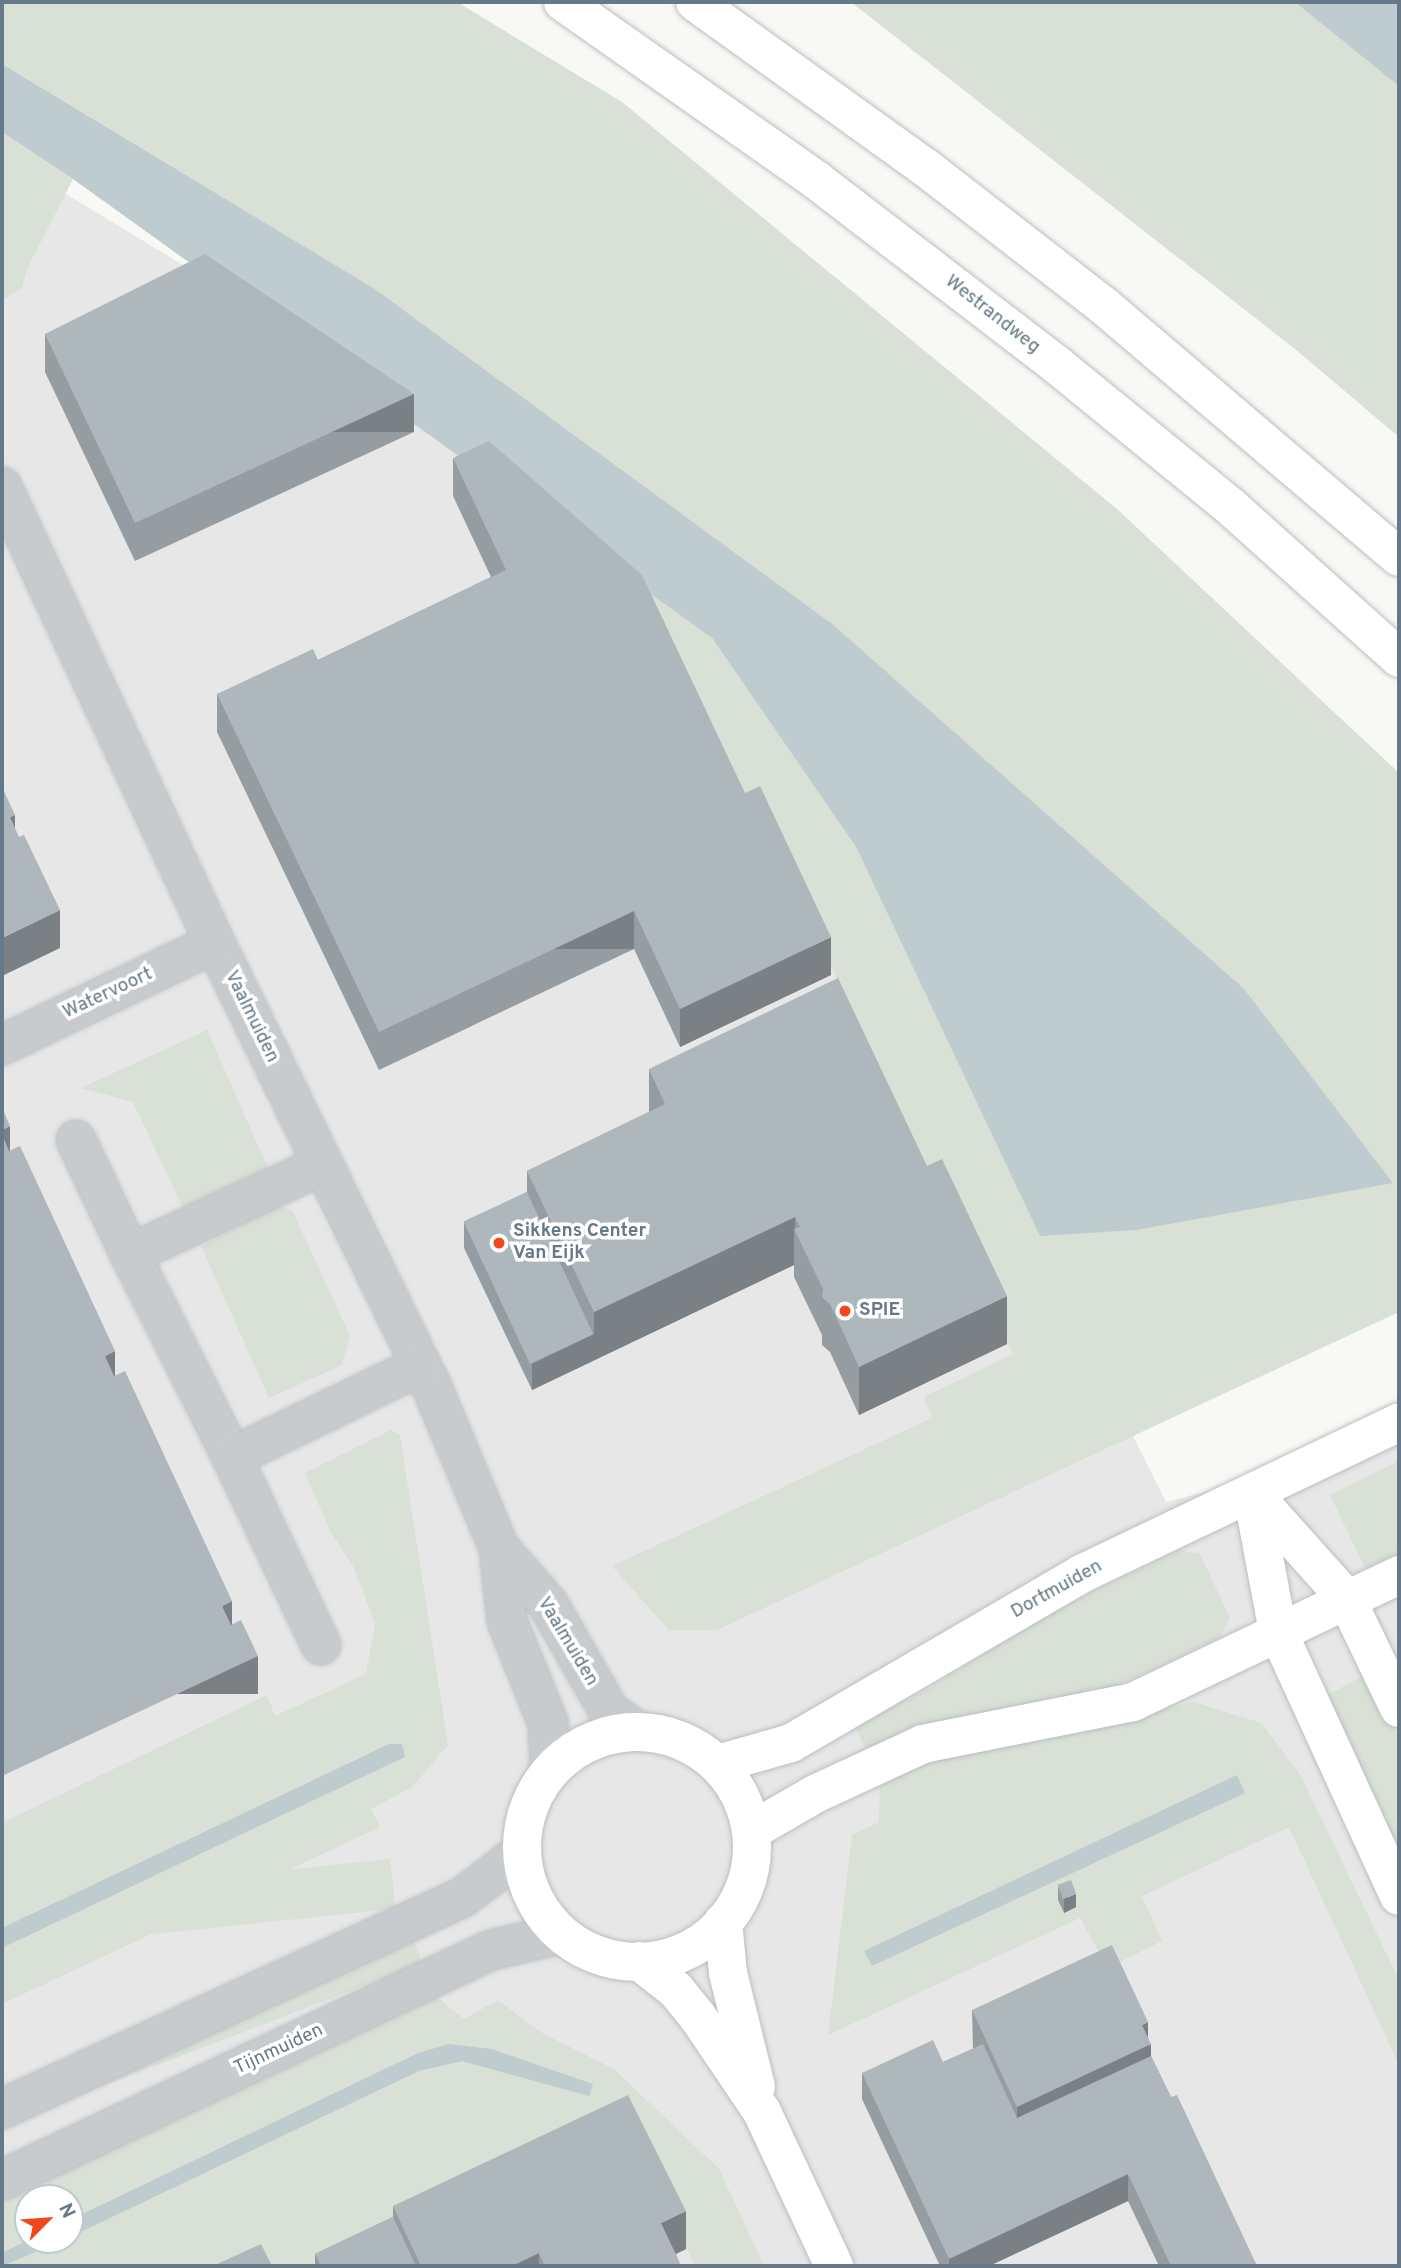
<!DOCTYPE html>
<html>
<head>
<meta charset="utf-8">
<style>
	body { margin:0 }
	#map { position:relative; width:1401px; height:2268px; overflow:hidden; background:#f8f8f5; font-family:Overpass,sans-serif }
	div>[style] { position:absolute }
	[style*='--x'] { left:calc(var(--x)*1px); top:calc(var(--y)*1px); width:calc(var(--w)*1px); rotate:calc(var(--a)*1deg) }
	.built>* { inset:0; background:#e6e7e6 }
	.green>* { inset:0; background:#d9e0d5; transform-origin:0 0 }
	.water>* { inset:0; background:#becbcf }
	.roads { filter:drop-shadow(0 0 2px #babec2) drop-shadow(0 0 2px #babec2) }
	.minor>* { height:38px; margin:-19px; padding:0 19px; transform-origin:19px; border-radius:19px; background:#c7cbce }
	.major>* { height:38px; margin:-19px; padding:0 19px; transform-origin:19px; border-radius:19px; background:#fff }
	.major>.ring { margin:-19px; padding:0; box-sizing:content-box; background:none; border:38px solid #fff; border-radius:50% }
	.highway>* { height:38px; margin:-19px; padding:0 19px; transform-origin:19px; border-radius:19px; background:#fff }
	.wall>* { inset:0; background:#969da2 }
	.shaded-wall>* { inset:0; background:#7a8084; transform-origin:0 0 }
	.building>* { inset:0; background:#aeb7bc; transform-origin:0 0 }
	.dots>* { width:19px; height:19px; translate:-50% -50%; box-sizing:border-box; border:4px solid #fff; border-radius:50% }
	span { translate:-50% -50%; white-space:nowrap; text-align:center; line-height:1.15; -webkit-text-stroke:7px #fff; paint-order:stroke }
	.street-label { font-size:19px; color:#657988 }
	.poi-label { font-size:19px; color:#657988; font-weight:700 }
	.left { translate:0 -50%; text-align:left }
	.frame { position:absolute; inset:0; border:4px solid #657988; pointer-events:none }
	.north { position:absolute; left:14px; top:2184px; width:70px; height:70px; box-sizing:border-box; background:#fff; border:2px solid #c1c9cf; border-radius:50%; rotate:65deg; font-size:19px; font-weight:700; line-height:28px; text-align:center; color:#657988 }
	.north::after { content:''; display:block; margin:auto; width:24px; height:32px; background:#f0481c; clip-path:polygon(50% 0,100% 100%,50% 72%,0 100%) }
</style>
</head>
<body>
<div id="map">
	<div class="built">
		<i style="clip-path:polygon(evenodd,2px 155px,321px 349px,474px 460px,837px 845px,1166px 1502px,1399px 1442px,1399px 2266px,2px 2266px,2px 155px,28px 2198px,70px 2198px,70px 2240px,28px 2240px,28px 2198px)"></i>
	</div>
	<div class="green">
		<i style="clip-path:polygon(2px 2px,457px 2px,622px 102px,1117px 509px,1399px 773px,1399px 1312px,717px 1630px,669px 1630px,612px 1566px,932px 1418px,924px 1397px,1013px 1354px,753px 800px,740px 805px,633px 579px,712px 638px,856px 847px,1040px 1235px,1137px 1230px,1393px 1182px,831px 623px,375px 289px,2px 64px)"></i>
		<i style="clip-path:polygon(851px 2px,1399px 2px,1399px 437px,1295px 349px)"></i>
		<i style="clip-path:polygon(2px 132px,73px 179px,27px 269px,22px 288px,2px 300px)"></i>
		<i style="clip-path:polygon(207px 1030px,268px 1168px,183px 1208px,133px 1102px,81px 1088px)"></i>
		<i style="clip-path:polygon(280px 1205px,293px 1212px,350px 1336px,342px 1365px,269px 1398px,201px 1246px)"></i>
		<i style="clip-path:polygon(391px 1430px,400px 1435px,448px 1745px,412px 1787px,371px 1809px,380px 1827px,2px 2004px,2px 1948px,405px 1757px,389px 1744px,2px 1928px,2px 1823px,267px 1695px,275px 1716px,366px 1674px,375px 1623px,353px 1566px,330px 1531px,305px 1473px)"></i>
		<i style="clip-path:polygon(1399px 1461px,1399px 1555px,1366px 1570px,1330px 1495px)"></i>
		<i style="clip-path:polygon(1179px 1550px,1200px 1554px,1230px 1618px,1220px 1638px,1109px 1689px,868px 1754px,855px 1726px,933px 1686px,1047px 1614px)"></i>
		<i style="clip-path:polygon(1369px 1672px,1399px 1739px,1399px 1849px,1328px 1695px)"></i>
		<i style="clip-path:polygon(1194px 1702px,1261px 1723px,1300px 1774px,1399px 1980px,1399px 2065px,1289px 1827px,1142px 1896px,1162px 1941px,1108px 1968px,1080px 1918px,828px 2035px,852px 1835px,879px 1822px,880px 1780px,909px 1767px)"></i>
		<i style="left:390px;top:1859px;width:50px;height:428px;rotate:84deg"></i>
		<i style="left:413px;top:1939px;width:26px;height:454px;rotate:69deg"></i>
		<i style="clip-path:polygon(evenodd,432px 1993px,464px 2019px,498px 2000px,542px 2033px,614px 2069px,719px 2169px,764px 2266px,695px 2266px,626px 2123px,320px 2266px,2px 2266px,2px 2197px,432px 1993px,28px 2198px,70px 2198px,70px 2240px,28px 2240px,28px 2198px)"></i>
	</div>
	<div class="water">
		<i style="clip-path:polygon(1295px 2px,1399px 2px,1399px 86px)"></i>
		<i style="clip-path:polygon(2px 64px,375px 289px,831px 623px,1244px 989px,1393px 1183px,1137px 1230px,1040px 1236px,856px 847px,712px 638px,73px 179px,2px 132px)"></i>
		<i style="clip-path:polygon(389px 1744px,402px 1744px,405px 1757px,2px 1948px,2px 1928px)"></i>
		<i style="clip-path:polygon(1237px 1775px,1245px 1793px,872px 1966px,864px 1951px)"></i>
		<i style="clip-path:polygon(449px 2044px,491px 2049px,593px 2084px,589px 2096px,462px 2061px,419px 2071px,70px 2237px,70px 2220px,418px 2053px)"></i>
		<i style="clip-path:polygon(28px 2240px,64px 2240px,2px 2266px,2px 2253px)"></i>
	</div>
	<div class="roads">
		<div class="minor">
			<i style="--x:2;--y:487;--w:503;--a:64.96"></i>
			<i style="--x:215;--y:943;--w:497;--a:64"></i>
			<i style="--x:433;--y:1390;--w:171;--a:67.3"></i>
			<i style="--x:499;--y:1548;--w:73;--a:83.7"></i>
			<i style="--x:507;--y:1621;--w:110;--a:68.1"></i>
			<i style="--x:548;--y:1723;--w:48;--a:87.6"></i>
			<i style="--x:2;--y:1045;--w:236;--a:-25.6"></i>
			<i style="--x:76;--y:1140;--w:126;--a:64.7"></i>
			<i style="--x:322;--y:1165;--w:212;--a:155.1"></i>
			<i style="--x:130;--y:1254;--w:227;--a:63.3"></i>
			<i style="--x:232;--y:1457;--w:208;--a:-25.9"></i>
			<i style="--x:232;--y:1457;--w:208;--a:64.7"></i>
			<i style="--x:499;--y:1548;--w:74;--a:48.8"></i>
			<i style="--x:548;--y:1604;--w:123;--a:60.3"></i>
			<i style="--x:609;--y:1711;--w:36;--a:36"></i>
			<i style="--x:2;--y:2109;--w:507;--a:-24.7"></i>
			<i style="--x:463;--y:1897;--w:74;--a:-37.3"></i>
			<i style="--x:2;--y:2180;--w:540;--a:-25.19"></i>
			<i style="--x:491;--y:1950;--w:71;--a:-13.1"></i>
		</div>
		<div class="major">
			<i class="ring" style="left:522px;top:1732px;width:192px;height:192px"></i>
			<i style="--x:718;--y:1764;--w:76;--a:-16"></i>
			<i style="--x:791;--y:1743;--w:336;--a:-30.2"></i>
			<i style="--x:1081;--y:1574;--w:352;--a:-25.5"></i>
			<i style="--x:751;--y:1831;--w:74;--a:-30"></i>
			<i style="--x:815;--y:1794;--w:119;--a:-24.8"></i>
			<i style="--x:923;--y:1744;--w:214;--a:-11.3"></i>
			<i style="--x:1133;--y:1702;--w:295;--a:-25.5"></i>
			<i style="--x:723;--y:1922;--w:51;--a:84.4"></i>
			<i style="--x:728;--y:1973;--w:117;--a:76.2"></i>
			<i style="--x:639;--y:1961;--w:47;--a:38.1"></i>
			<i style="--x:676;--y:1990;--w:35;--a:51"></i>
			<i style="--x:698;--y:2017;--w:115;--a:56"></i>
			<i style="--x:762;--y:2112;--w:170;--a:64.9"></i>
		</div>
		<div class="highway">
			<i style="--x:563;--y:2;--w:309;--a:35.1"></i>
			<i style="--x:816;--y:180;--w:304;--a:37.5"></i>
			<i style="--x:1057;--y:365;--w:225;--a:39.2"></i>
			<i style="--x:1231;--y:507;--w:226;--a:41.9"></i>
			<i style="--x:695;--y:2;--w:284;--a:35.7"></i>
			<i style="--x:926;--y:168;--w:225;--a:37.8"></i>
			<i style="--x:1104;--y:306;--w:387;--a:40.4"></i>
			<i style="--x:1252;--y:1493;--w:141;--a:79.4"></i>
			<i style="--x:1278;--y:1632;--w:290;--a:65.4"></i>
			<i style="--x:1252;--y:1493;--w:141;--a:48.2"></i>
			<i style="--x:1346;--y:1598;--w:122;--a:64.3"></i>
		</div>
	</div>
	<div class="wall">
		<i style="clip-path:polygon(45px 334px,414px 432px,135px 561px,45px 372px)"></i>
		<i style="clip-path:polygon(453px 458px,831px 975px,680px 1047px,634px 949px,379px 1070px,217px 732px,217px 694px,318px 660px,491px 577px,453px 496px)"></i>
		<i style="clip-path:polygon(649px 1069px,1007px 1344px,859px 1415px,830px 1352px,822px 1345px,822px 1335px,794px 1277px,794px 1265px,532px 1390px,464px 1248px,464px 1222px,527px 1192px,527px 1171px,649px 1112px)"></i>
		<i style="clip-path:polygon(1058px 1886px,1076px 1907px,1064px 1913px,1058px 1900px)"></i>
		<i style="clip-path:polygon(972px 2010px,1148px 2037px,1151px 2056px,1171px 2097px,1257px 2266px,1159px 2266px,1128px 2201px,989px 2266px,940px 2266px,862px 2099px,862px 2073px,943px 2062px,973px 2049px)"></i>
		<i style="clip-path:polygon(393px 2206px,686px 2249px,676px 2254px,680px 2266px,315px 2266px,315px 2254px,393px 2217px)"></i>
	</div>
	<div class="shaded-wall">
		<i style="left:414px;top:394px;width:38px;height:307px;rotate:90deg"></i>
		<i style="clip-path:polygon(15px 815px,15px 853px,10px 817px)"></i>
		<i style="clip-path:polygon(60px 910px,60px 948px,2px 976px,2px 938px)"></i>
		<i style="left:634px;top:911px;width:38px;height:282px;rotate:90deg"></i>
		<i style="clip-path:polygon(831px 937px,831px 975px,680px 1047px,680px 1009px)"></i>
		<i style="clip-path:polygon(10px 1126px,10px 1164px,2px 1168px,2px 1130px)"></i>
		<i style="clip-path:polygon(795px 1217px,795px 1232px,794px 1229px,794px 1265px,532px 1390px,532px 1364px,594px 1334px,594px 1312px)"></i>
		<i style="clip-path:polygon(1007px 1296px,1007px 1344px,859px 1415px,859px 1367px)"></i>
		<i style="clip-path:polygon(115px 1351px,115px 1389px,105px 1356px)"></i>
		<i style="clip-path:polygon(232px 1601px,232px 1639px,222px 1606px)"></i>
		<i style="left:258px;top:1656px;width:38px;height:283px;rotate:90deg"></i>
		<i style="clip-path:polygon(1076px 1894px,1076px 1907px,1064px 1913px,1064px 1899px)"></i>
		<i style="clip-path:polygon(1148px 2022px,1148px 2046px,1151px 2044px,1151px 2082px,1017px 2145px,1017px 2107px,1142px 2025px)"></i>
		<i style="clip-path:polygon(1128px 2174px,1128px 2201px,989px 2266px,949px 2266px,949px 2259px)"></i>
		<i style="clip-path:polygon(686px 2211px,686px 2249px,661px 2261px,661px 2223px)"></i>
		<i style="clip-path:polygon(539px 2253px,539px 2266px,512px 2266px)"></i>
	</div>
	<div class="building">
		<i style="clip-path:polygon(205px 254px,414px 394px,135px 523px,45px 334px)"></i>
		<i style="clip-path:polygon(489px 441px,642px 575px,745px 793px,760px 786px,831px 937px,680px 1009px,634px 911px,379px 1032px,217px 694px,313px 649px,318px 660px,506px 570px,453px 458px)"></i>
		<i style="clip-path:polygon(2px 787px,15px 815px,10px 817px,19px 837px,24px 835px,60px 910px,2px 938px)"></i>
		<i style="clip-path:polygon(838px 978px,927px 1166px,942px 1159px,1007px 1296px,859px 1367px,830px 1304px,822px 1297px,823px 1289px,794px 1229px,800px 1227px,795px 1217px,594px 1312px,527px 1171px,665px 1104px,649px 1069px)"></i>
		<i style="clip-path:polygon(2px 1107px,10px 1126px,2px 1130px)"></i>
		<i style="clip-path:polygon(2px 1134px,9px 1151px,20px 1146px,115px 1351px,105px 1356px,114px 1376px,125px 1371px,232px 1601px,222px 1606px,231px 1625px,241px 1620px,258px 1656px,2px 1776px)"></i>
		<i style="left:527px;top:1192px;width:157px;height:70px;rotate:65deg"></i>
		<i style="left:1071px;top:1880px;width:15px;height:14px;rotate:70deg"></i>
		<i style="clip-path:polygon(1112px 1945px,1148px 2022px,1142px 2025px,1151px 2044px,1017px 2107px,972px 2010px)"></i>
		<i style="clip-path:polygon(933px 2040px,943px 2062px,983px 2044px,1017px 2118px,1151px 2056px,1171px 2097px,1177px 2095px,1257px 2266px,1171px 2266px,1128px 2174px,949px 2259px,862px 2073px)"></i>
		<i style="clip-path:polygon(628px 2095px,686px 2211px,661px 2223px,680px 2263px,674px 2266px,545px 2266px,539px 2253px,512px 2266px,421px 2266px,393px 2206px)"></i>
		<i style="clip-path:polygon(393px 2217px,416px 2266px,321px 2266px,315px 2254px)"></i>
		<i style="clip-path:polygon(261px 2244px,272px 2266px,213px 2266px)"></i>
	</div>
	<div class="dots">
		<i style="left:499px;top:1243px;background:#f0481c"></i>
		<i style="left:845px;top:1311px;background:#f0481c"></i>
	</div>
	<div class="street-label">
		<span style="left:992px;top:315px;rotate:38deg">Westrandweg</span>
		<span style="left:108px;top:994px;rotate:-25deg">Watervoort</span>
		<span style="left:251px;top:1017px;rotate:64deg">Vaalmuiden</span>
		<span style="left:1057px;top:1590px;rotate:-29deg">Dortmuiden</span>
		<span style="left:567px;top:1642px;rotate:59deg">Vaalmuiden</span>
		<span style="left:279px;top:2050px;rotate:-25deg">Tijnmuiden</span>
	</div>
	<div class="poi-label">
		<span class="left" style="left:513px;top:1243px">Sikkens Center<br>Van Eijk</span>
		<span class="left" style="left:859px;top:1311px">SPIE</span>
	</div>
	<div class="frame"></div>
	<div class="north">N</div>
</div>
</body>
</html>
